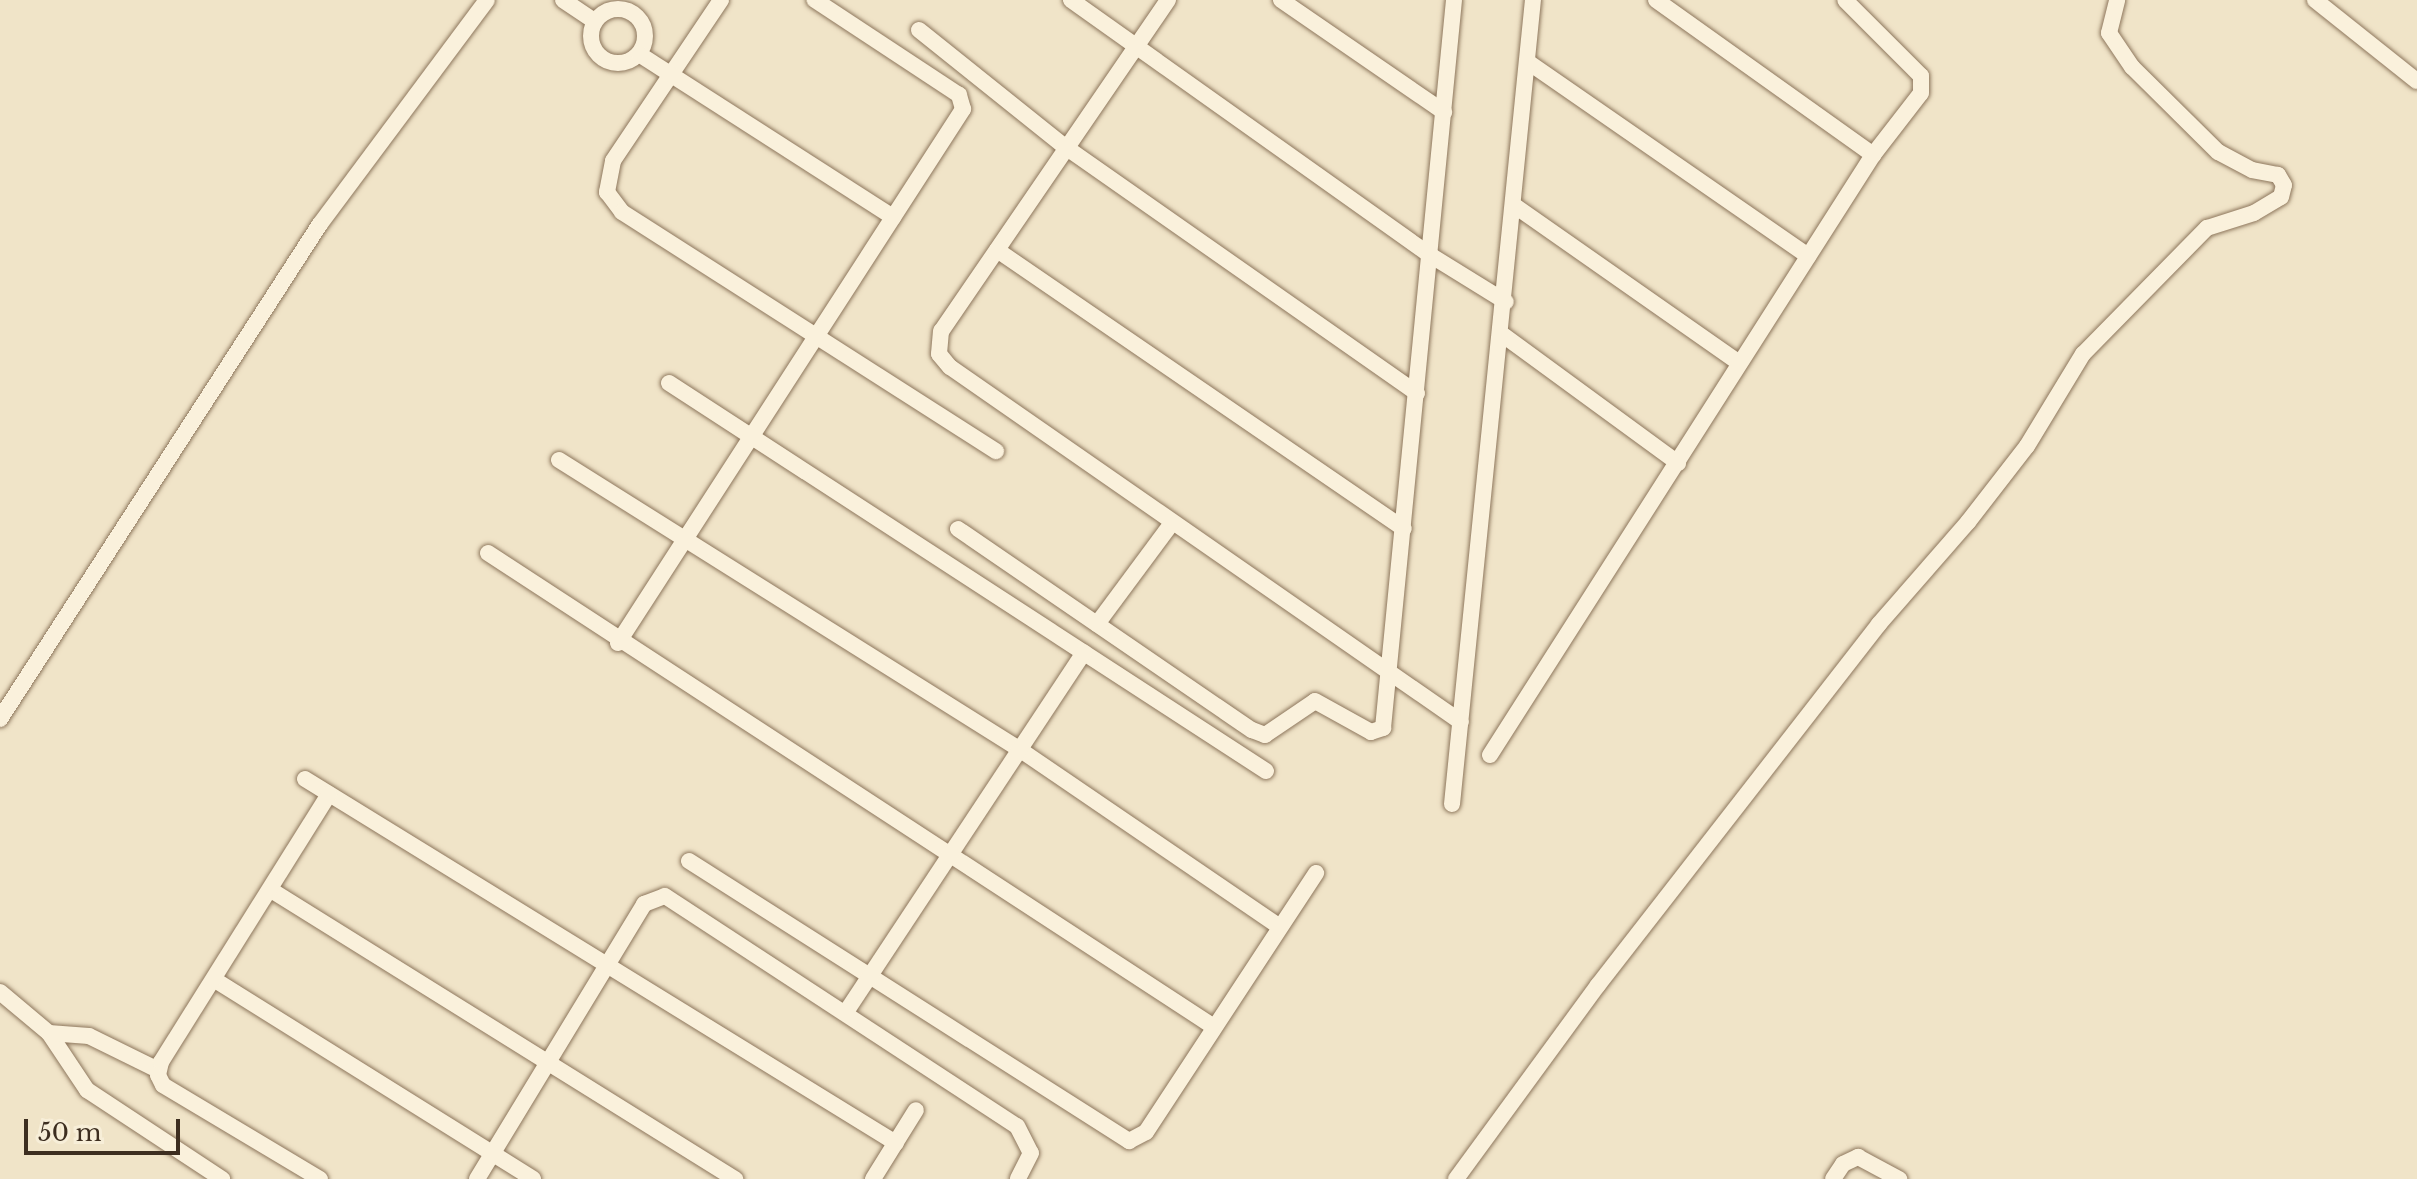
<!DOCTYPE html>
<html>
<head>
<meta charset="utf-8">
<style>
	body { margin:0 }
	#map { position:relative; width:2417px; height:1179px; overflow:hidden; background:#f0e4c8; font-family:"Libre Baskerville",serif }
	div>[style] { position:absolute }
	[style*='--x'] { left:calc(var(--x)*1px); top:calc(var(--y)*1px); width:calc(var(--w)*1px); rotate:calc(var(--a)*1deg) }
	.roads { filter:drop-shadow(0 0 2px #8d765c) drop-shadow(0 0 2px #8d765c) }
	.minor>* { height:16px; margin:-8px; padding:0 8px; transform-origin:8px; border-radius:8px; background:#faf1dc }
	.minor>.ring { margin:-8px; padding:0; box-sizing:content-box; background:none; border:16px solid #faf1dc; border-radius:50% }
	span { translate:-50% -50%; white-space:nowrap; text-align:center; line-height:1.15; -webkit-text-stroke:6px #f7eed8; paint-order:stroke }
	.scale { position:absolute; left:24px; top:1119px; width:156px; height:36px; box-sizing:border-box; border:4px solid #3d2e20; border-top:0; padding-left:10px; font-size:24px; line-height:28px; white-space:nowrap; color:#3d2e20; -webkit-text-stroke:6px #f7eed8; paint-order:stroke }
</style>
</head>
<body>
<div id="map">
	<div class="roads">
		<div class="minor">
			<i style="--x:563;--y:0;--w:37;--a:34"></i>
			<i style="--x:721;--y:0;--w:194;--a:123.9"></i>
			<i style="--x:613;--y:161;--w:32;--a:101"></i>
			<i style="--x:607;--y:192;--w:25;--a:53"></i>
			<i style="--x:622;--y:212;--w:444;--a:32.6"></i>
			<i style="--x:1071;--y:0;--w:440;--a:35.4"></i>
			<i style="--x:1430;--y:255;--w:89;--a:31.7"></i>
			<i style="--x:1168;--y:0;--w:401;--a:124.4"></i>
			<i style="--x:941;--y:331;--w:23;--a:95"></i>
			<i style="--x:939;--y:354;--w:17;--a:50"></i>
			<i style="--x:950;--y:367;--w:622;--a:34.79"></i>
			<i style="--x:1281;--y:0;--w:198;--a:34.5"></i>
			<i style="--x:1656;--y:0;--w:267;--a:35.5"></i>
			<i style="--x:2315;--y:0;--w:130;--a:38.5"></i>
			<i class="ring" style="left:591px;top:9px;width:38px;height:38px"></i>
			<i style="--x:919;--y:30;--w:186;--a:38.7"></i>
			<i style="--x:1064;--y:146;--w:431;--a:35"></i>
			<i style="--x:639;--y:54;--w:302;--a:32.7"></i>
			<i style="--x:1528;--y:62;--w:341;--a:34.7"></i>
			<i style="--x:1515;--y:206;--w:274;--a:35"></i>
			<i style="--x:997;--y:250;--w:493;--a:34.4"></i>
			<i style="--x:1503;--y:335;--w:217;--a:36.2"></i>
			<i style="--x:669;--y:383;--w:712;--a:33.02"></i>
			<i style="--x:559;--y:460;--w:547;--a:32.15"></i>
			<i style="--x:1022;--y:751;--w:312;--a:34.3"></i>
			<i style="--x:958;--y:529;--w:356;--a:34.4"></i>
			<i style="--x:1252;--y:730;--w:14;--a:21"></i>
			<i style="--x:1265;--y:735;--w:60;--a:-34.2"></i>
			<i style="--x:1315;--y:701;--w:64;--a:29"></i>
			<i style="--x:1371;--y:732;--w:13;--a:-18"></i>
			<i style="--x:1383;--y:728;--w:731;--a:-84.43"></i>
			<i style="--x:488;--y:553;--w:867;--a:33.14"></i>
			<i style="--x:1097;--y:624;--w:126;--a:-53.4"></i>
			<i style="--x:618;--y:643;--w:636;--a:-57.13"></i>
			<i style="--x:963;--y:109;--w:15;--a:-106"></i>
			<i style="--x:959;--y:95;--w:173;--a:-146.6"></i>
			<i style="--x:0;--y:719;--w:589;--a:-57.12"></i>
			<i style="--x:320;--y:224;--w:279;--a:-53.3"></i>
			<i style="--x:1490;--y:755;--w:712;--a:-57.45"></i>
			<i style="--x:1873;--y:155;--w:78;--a:-52.3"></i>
			<i style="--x:1921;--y:93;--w:17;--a:-90"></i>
			<i style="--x:1921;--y:76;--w:107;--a:-135"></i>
			<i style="--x:305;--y:779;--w:694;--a:31.63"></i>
			<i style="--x:1452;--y:804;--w:808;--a:-84.25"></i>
			<i style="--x:689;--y:861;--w:522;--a:32.47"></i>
			<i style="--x:1129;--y:1141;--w:19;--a:-28"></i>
			<i style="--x:1146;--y:1132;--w:310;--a:-56.7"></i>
			<i style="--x:271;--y:890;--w:547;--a:31.92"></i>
			<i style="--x:215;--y:980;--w:375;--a:32"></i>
			<i style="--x:0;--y:992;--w:64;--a:39.9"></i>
			<i style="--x:49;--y:1033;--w:69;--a:56.3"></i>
			<i style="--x:87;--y:1090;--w:162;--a:33.4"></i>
			<i style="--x:846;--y:1012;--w:431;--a:-56.5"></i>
			<i style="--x:49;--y:1033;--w:40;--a:4.3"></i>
			<i style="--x:89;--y:1036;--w:77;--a:26.2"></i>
			<i style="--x:320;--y:1179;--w:183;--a:-149.1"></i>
			<i style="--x:163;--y:1085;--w:11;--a:-117"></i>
			<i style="--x:158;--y:1075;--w:13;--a:-77"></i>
			<i style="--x:161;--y:1062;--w:316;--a:-57.9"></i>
			<i style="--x:477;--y:1179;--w:322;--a:-58.7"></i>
			<i style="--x:644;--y:904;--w:22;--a:-21"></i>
			<i style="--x:665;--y:896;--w:420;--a:33.2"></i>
			<i style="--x:1017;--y:1126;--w:30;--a:63"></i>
			<i style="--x:1031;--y:1153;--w:29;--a:117"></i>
			<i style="--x:873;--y:1179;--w:81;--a:-58.1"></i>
			<i style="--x:1456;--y:1179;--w:240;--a:-53.8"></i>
			<i style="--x:1598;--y:985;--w:457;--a:-52.1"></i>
			<i style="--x:1879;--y:624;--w:135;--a:-48.9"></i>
			<i style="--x:1968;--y:522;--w:96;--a:-52.2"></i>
			<i style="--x:2027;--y:446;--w:108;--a:-58.7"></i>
			<i style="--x:2083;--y:354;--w:177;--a:-45.5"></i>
			<i style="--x:2207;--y:228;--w:49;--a:-17.7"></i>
			<i style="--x:2254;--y:213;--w:31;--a:-31"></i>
			<i style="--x:2281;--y:197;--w:12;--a:-76"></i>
			<i style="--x:2284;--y:185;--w:12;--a:-121"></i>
			<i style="--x:2278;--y:175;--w:26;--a:-169"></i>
			<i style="--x:2252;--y:170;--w:38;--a:-152"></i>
			<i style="--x:2218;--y:152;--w:121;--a:-135.3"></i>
			<i style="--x:2132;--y:67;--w:41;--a:-124.1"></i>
			<i style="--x:2109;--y:33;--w:34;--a:-76"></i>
			<i style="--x:1833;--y:1179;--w:18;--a:-56"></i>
			<i style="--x:1843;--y:1164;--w:17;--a:-25"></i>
			<i style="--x:1858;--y:1157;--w:47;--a:28.2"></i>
		</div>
	</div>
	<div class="scale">50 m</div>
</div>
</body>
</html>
